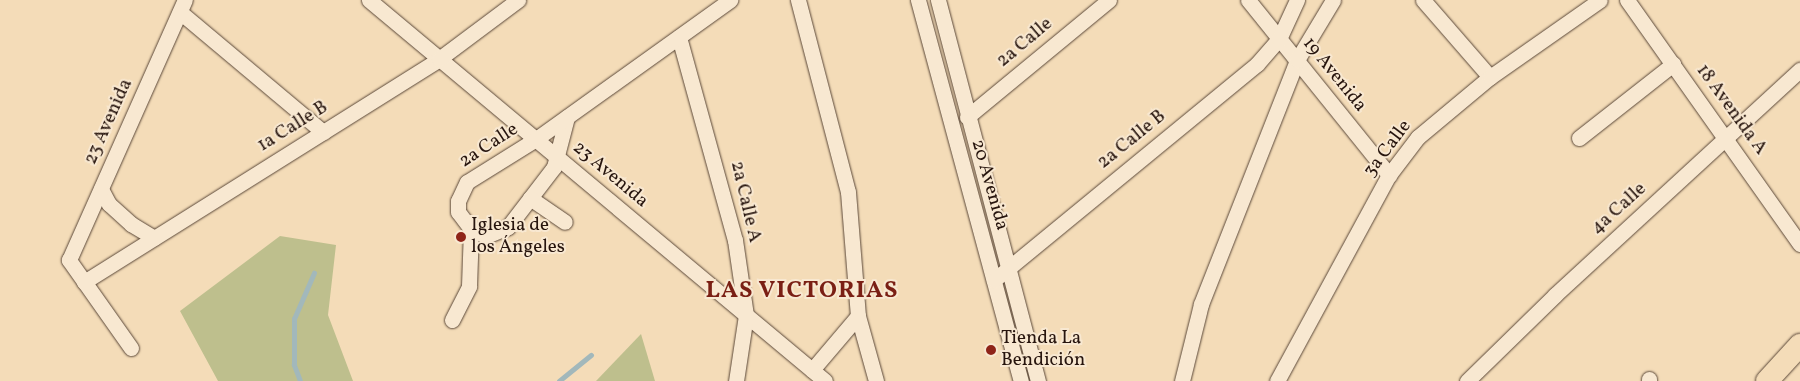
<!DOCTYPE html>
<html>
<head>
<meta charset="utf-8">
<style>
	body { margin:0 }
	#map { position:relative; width:1800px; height:381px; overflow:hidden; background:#f4dcb8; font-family:Vollkorn,serif }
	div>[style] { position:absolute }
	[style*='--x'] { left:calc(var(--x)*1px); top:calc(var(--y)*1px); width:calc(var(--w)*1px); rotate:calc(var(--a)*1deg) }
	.green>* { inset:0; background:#bebf8d }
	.stream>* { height:4.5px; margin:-2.25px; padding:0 2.25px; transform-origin:2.25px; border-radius:2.25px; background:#a2b8bb }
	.roads { filter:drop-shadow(0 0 1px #5a4738) drop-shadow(0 0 1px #5a4738) }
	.minor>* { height:15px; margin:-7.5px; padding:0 7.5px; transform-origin:7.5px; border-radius:7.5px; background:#f8e8d1 }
	.highway>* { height:22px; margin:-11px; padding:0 11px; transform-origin:11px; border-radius:11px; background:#f4dcb8 }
	.dots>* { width:14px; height:14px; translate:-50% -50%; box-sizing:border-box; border:2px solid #f8e8d1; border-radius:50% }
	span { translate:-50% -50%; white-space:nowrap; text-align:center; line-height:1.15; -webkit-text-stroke:4px #f8e8d1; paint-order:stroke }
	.street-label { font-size:19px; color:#27150e }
	.poi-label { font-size:19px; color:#27150e }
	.left { translate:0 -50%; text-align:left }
	.district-label { font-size:24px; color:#7a1f14; font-weight:700; letter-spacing:1px }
</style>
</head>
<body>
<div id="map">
	<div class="green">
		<i style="clip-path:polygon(280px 236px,336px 245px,328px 315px,353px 381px,218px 381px,180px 311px)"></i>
		<i style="clip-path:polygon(641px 334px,655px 381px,596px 381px)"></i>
	</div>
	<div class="stream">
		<i style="--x:300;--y:381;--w:17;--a:-111"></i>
		<i style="--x:294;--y:365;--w:46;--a:-90"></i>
		<i style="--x:294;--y:319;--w:50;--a:-66.5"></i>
		<i style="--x:559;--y:381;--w:41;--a:-39.1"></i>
	</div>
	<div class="roads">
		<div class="minor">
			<i style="--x:369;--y:0;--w:594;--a:39.88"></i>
			<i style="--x:798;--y:0;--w:198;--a:75.4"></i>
			<i style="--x:848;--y:192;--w:124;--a:85.4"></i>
			<i style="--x:858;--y:316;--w:67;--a:74.5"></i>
			<i style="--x:918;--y:0;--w:395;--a:74.9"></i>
			<i style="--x:938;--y:0;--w:394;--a:75.3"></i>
			<i style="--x:1248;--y:0;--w:225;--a:51.1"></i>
			<i style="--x:1423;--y:0;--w:102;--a:49"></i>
			<i style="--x:1627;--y:0;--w:299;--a:54.7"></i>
			<i style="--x:180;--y:12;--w:187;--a:40"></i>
			<i style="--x:679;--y:37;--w:211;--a:74.6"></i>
			<i style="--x:735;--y:240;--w:76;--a:81.7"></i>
			<i style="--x:746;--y:315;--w:67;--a:98.6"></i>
			<i style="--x:567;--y:117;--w:52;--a:104.6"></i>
			<i style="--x:554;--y:167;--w:76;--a:127.5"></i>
			<i style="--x:508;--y:227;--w:24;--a:158"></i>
			<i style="--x:486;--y:236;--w:17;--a:-155"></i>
			<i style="--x:471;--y:229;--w:21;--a:-127"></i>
			<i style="--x:458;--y:212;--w:11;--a:-90"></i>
			<i style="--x:458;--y:201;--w:21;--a:-65"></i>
			<i style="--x:467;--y:182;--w:81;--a:-31.9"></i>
			<i style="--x:536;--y:139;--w:239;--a:-35.6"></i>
			<i style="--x:967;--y:117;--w:184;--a:-39.5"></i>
			<i style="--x:1579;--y:138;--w:120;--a:-38.2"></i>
			<i style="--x:101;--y:189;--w:17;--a:62"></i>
			<i style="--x:109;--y:204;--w:30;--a:42"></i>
			<i style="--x:131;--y:224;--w:27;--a:31"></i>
			<i style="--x:530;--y:198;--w:42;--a:34.4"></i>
			<i style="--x:994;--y:280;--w:340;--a:-39.4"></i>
			<i style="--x:1257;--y:64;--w:33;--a:-49"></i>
			<i style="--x:1279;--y:39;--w:43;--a:-65.2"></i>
			<i style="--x:84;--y:282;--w:419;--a:-32.1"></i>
			<i style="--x:439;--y:59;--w:99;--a:-36.8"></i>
			<i style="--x:452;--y:320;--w:38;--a:-63"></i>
			<i style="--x:469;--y:286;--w:57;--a:-88"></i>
			<i style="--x:131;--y:348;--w:108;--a:-125.2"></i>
			<i style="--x:69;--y:260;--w:285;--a:-66"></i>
			<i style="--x:812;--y:370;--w:71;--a:-49.6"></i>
			<i style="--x:1182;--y:381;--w:79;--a:-76.1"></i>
			<i style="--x:1201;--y:304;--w:262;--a:-68.5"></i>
			<i style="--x:1297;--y:60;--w:70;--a:-59"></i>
			<i style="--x:1277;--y:381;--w:234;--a:-61.5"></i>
			<i style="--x:1389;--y:175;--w:48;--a:-52.7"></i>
			<i style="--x:1418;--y:137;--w:94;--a:-39.8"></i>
			<i style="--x:1490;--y:77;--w:134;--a:-35"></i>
			<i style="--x:1467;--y:381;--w:123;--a:-44.3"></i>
			<i style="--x:1555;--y:295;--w:333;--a:-42.6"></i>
			<i style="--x:1649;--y:381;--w:2;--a:-90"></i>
		</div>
		<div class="highway">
			<i style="--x:1767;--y:381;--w:49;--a:-47.5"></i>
		</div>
	</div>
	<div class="dots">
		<i style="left:461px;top:237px;background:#8f2418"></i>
		<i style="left:991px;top:350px;background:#8f2418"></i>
	</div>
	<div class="street-label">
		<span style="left:1025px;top:43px;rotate:-40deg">2a Calle</span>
		<span style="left:1334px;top:75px;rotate:51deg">19 Avenida</span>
		<span style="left:1731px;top:110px;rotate:54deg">18 Avenida A</span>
		<span style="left:109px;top:122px;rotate:-66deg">23 Avenida</span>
		<span style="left:293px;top:127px;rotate:-32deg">1a Calle B</span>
		<span style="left:1132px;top:140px;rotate:-39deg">2a Calle B</span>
		<span style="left:489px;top:146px;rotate:-33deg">2a Calle</span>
		<span style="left:1388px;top:149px;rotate:-53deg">3a Calle</span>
		<span style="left:610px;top:175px;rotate:40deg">23 Avenida</span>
		<span style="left:989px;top:185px;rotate:74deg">20 Avenida</span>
		<span style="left:745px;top:202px;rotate:77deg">2a Calle A</span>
		<span style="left:1619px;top:209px;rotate:-42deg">4a Calle</span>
	</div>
	<div class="poi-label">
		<span class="left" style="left:471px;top:237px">Iglesia de<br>los Ángeles</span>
		<span class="left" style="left:1001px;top:350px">Tienda La<br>Bendición</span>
	</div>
	<div class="district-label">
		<span style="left:802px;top:292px">LAS VICTORIAS</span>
	</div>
</div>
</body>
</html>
